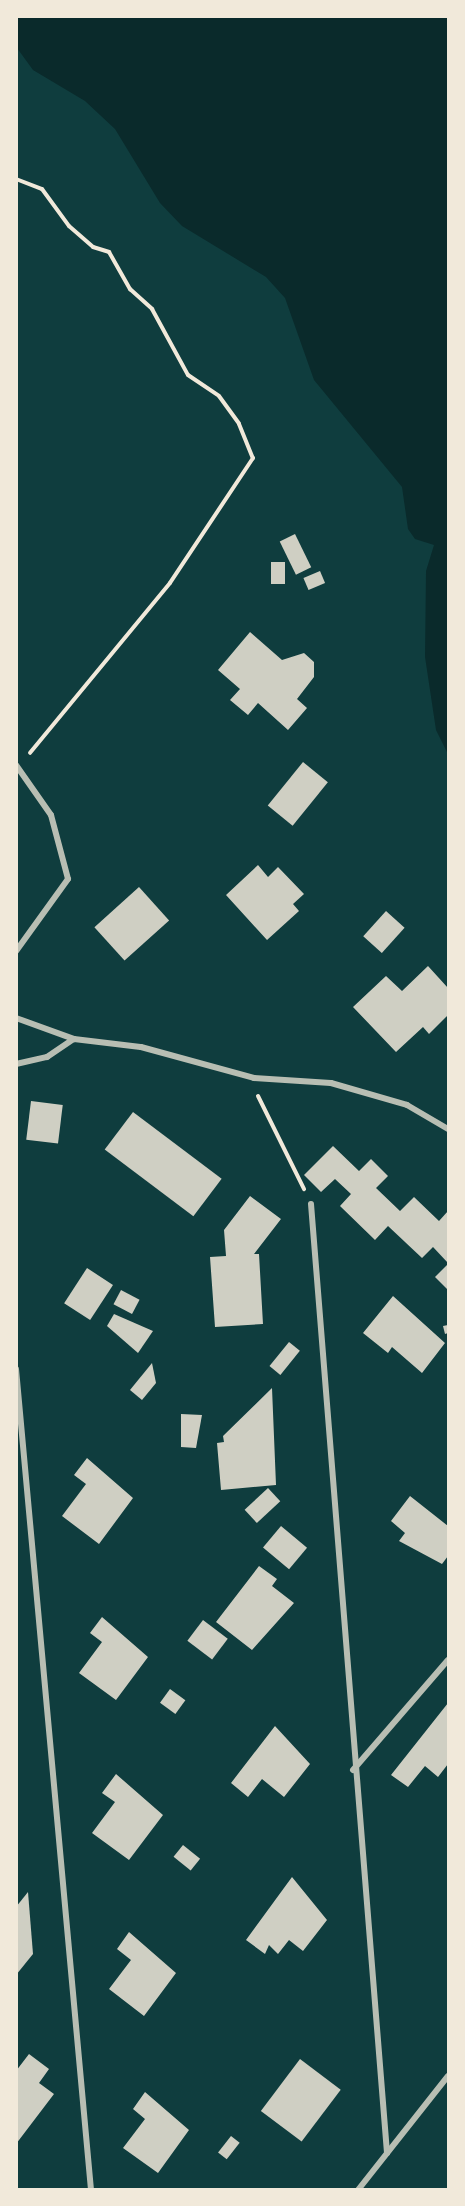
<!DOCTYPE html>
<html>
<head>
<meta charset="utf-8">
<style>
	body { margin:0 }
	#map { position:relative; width:465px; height:2206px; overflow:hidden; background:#0f3d3e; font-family:Merriweather,serif }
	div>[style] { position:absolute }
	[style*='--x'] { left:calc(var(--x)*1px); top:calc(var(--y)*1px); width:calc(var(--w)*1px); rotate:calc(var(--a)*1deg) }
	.water>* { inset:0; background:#0a2a2b }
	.building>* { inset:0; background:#cfcfc3; transform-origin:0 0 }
	.path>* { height:4px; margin:-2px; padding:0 2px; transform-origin:2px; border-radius:2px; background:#f1e9da }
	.minor>* { height:6px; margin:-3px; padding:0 3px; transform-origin:3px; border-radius:3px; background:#b8beb3 }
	span { translate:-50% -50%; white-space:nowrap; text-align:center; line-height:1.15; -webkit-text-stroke:4.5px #f1e9da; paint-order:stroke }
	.frame { position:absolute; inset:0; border:18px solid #f1e9da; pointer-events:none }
</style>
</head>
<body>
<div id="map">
	<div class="water">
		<i style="clip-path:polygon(16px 17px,448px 17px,448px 754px,436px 730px,425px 657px,426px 571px,434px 545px,415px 539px,408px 529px,402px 487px,314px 380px,285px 298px,266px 277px,182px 226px,160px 203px,115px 129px,85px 101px,33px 70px,17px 48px)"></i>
	</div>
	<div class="building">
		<i style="left:295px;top:534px;width:37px;height:17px;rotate:64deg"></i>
		<i style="left:271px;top:562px;width:14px;height:22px"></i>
		<i style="left:320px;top:571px;width:13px;height:18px;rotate:67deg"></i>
		<i style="clip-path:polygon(250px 632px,282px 660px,304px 653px,314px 662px,314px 677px,297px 699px,307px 708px,288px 730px,258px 703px,248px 715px,230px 700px,240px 689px,218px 670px)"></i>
		<i style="left:303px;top:762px;width:32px;height:56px;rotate:39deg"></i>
		<i style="clip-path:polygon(258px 865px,268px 877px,278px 867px,304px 894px,293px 904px,299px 911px,267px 940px,226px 895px)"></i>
		<i style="left:139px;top:887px;width:45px;height:60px;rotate:48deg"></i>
		<i style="left:386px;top:911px;width:25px;height:34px;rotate:42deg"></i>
		<i style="clip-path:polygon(428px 966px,448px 988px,448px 1015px,429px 1034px,423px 1027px,396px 1052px,353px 1007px,386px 976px,402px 991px)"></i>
		<i style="left:31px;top:1101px;width:32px;height:39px;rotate:7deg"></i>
		<i style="left:133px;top:1112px;width:111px;height:47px;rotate:37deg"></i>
		<i style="clip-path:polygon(333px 1146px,359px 1171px,371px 1159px,388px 1176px,376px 1188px,400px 1211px,414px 1197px,439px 1221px,448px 1211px,448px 1263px,433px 1247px,422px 1258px,388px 1226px,375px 1240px,340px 1206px,351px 1194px,335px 1179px,321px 1192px,304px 1175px)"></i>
		<i style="clip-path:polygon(250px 1196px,281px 1219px,254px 1254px,259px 1254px,263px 1324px,215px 1327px,210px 1257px,226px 1256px,224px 1230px)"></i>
		<i style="clip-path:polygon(448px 1264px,448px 1290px,435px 1277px)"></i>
		<i style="left:87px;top:1268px;width:31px;height:42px;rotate:33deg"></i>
		<i style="left:121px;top:1290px;width:21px;height:16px;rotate:28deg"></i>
		<i style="clip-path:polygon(393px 1296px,445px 1343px,422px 1373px,392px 1347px,388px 1353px,363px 1333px)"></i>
		<i style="clip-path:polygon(114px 1314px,153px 1331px,138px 1353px,107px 1326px)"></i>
		<i style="clip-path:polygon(448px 1325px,448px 1333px,445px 1334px,443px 1326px)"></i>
		<i style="left:289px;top:1342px;width:14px;height:31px;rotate:39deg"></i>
		<i style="clip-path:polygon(152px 1363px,156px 1383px,142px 1400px,130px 1390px)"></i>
		<i style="clip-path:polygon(272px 1388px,276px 1485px,221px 1490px,217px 1443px,224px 1442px,223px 1436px)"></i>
		<i style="clip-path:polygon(181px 1414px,202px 1415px,196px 1448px,181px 1447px)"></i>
		<i style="clip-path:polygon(87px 1458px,133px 1498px,99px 1544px,62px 1516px,86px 1484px,74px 1475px)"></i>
		<i style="left:268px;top:1488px;width:18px;height:32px;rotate:47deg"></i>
		<i style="clip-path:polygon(410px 1496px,448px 1526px,448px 1556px,442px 1564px,399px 1541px,405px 1533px,391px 1521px)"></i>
		<i style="left:281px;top:1526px;width:34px;height:28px;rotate:40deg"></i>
		<i style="clip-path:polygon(259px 1566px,277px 1579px,272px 1586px,294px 1603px,252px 1650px,216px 1622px)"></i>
		<i style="clip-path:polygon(102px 1617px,148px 1657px,116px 1700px,79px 1673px,102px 1642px,90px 1633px)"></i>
		<i style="left:203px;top:1620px;width:31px;height:26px;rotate:37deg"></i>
		<i style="left:170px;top:1689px;width:19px;height:17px;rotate:36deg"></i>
		<i style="clip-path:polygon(448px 1703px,448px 1764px,438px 1777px,425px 1766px,408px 1787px,391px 1775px)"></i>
		<i style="clip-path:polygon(275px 1726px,310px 1764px,284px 1797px,262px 1779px,248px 1797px,231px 1783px)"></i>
		<i style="clip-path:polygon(116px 1774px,163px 1815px,129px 1860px,92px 1833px,115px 1802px,102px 1793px)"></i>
		<i style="left:183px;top:1845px;width:22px;height:15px;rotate:39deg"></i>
		<i style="clip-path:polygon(292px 1877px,327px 1920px,303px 1951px,289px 1940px,278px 1954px,269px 1945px,265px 1954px,246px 1940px)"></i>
		<i style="clip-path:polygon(28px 1892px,33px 1954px,16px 1975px,16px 1907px)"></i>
		<i style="clip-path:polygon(129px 1932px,176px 1973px,144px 2016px,109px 1989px,131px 1960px,117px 1949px)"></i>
		<i style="clip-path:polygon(29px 2054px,49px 2069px,39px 2083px,54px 2094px,16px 2144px,16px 2071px)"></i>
		<i style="left:300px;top:2059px;width:51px;height:65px;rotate:37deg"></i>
		<i style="clip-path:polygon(145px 2092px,189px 2130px,158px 2173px,123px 2148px,145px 2119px,133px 2109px)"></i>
		<i style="left:231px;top:2136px;width:11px;height:21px;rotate:38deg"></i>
	</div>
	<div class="path">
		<i style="--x:16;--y:179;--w:28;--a:21"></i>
		<i style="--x:42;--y:189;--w:46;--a:53.9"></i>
		<i style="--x:69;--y:226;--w:32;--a:41"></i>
		<i style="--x:93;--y:247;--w:17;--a:17"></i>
		<i style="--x:109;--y:252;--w:43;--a:60.4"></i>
		<i style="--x:130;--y:289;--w:30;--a:42"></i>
		<i style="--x:152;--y:309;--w:75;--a:61.4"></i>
		<i style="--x:188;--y:375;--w:37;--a:34"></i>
		<i style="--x:219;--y:396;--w:34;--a:54"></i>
		<i style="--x:239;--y:424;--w:37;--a:68"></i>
		<i style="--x:253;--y:458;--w:150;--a:123.6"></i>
		<i style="--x:170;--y:583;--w:220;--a:129.5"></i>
		<i style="--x:258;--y:1096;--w:104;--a:63.7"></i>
	</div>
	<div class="minor">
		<i style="--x:16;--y:765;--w:61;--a:55"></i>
		<i style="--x:51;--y:815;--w:66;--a:75.1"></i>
		<i style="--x:68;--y:879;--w:89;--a:125.8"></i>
		<i style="--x:16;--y:1018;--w:62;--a:19.9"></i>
		<i style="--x:74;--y:1039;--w:67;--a:6.8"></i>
		<i style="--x:141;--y:1047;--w:117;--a:15.3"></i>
		<i style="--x:254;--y:1078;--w:77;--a:3.7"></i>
		<i style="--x:331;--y:1083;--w:79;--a:16.1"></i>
		<i style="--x:407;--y:1105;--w:48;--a:30.3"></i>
		<i style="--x:16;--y:1064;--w:32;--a:-13"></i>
		<i style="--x:47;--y:1057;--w:32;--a:-34"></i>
		<i style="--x:311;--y:1204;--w:952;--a:85.42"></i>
		<i style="--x:16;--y:1369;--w:824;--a:84.78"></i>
		<i style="--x:353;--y:1770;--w:145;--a:-49.2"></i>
		<i style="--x:358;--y:2190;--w:145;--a:-51.7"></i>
	</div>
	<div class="frame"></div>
</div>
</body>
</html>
